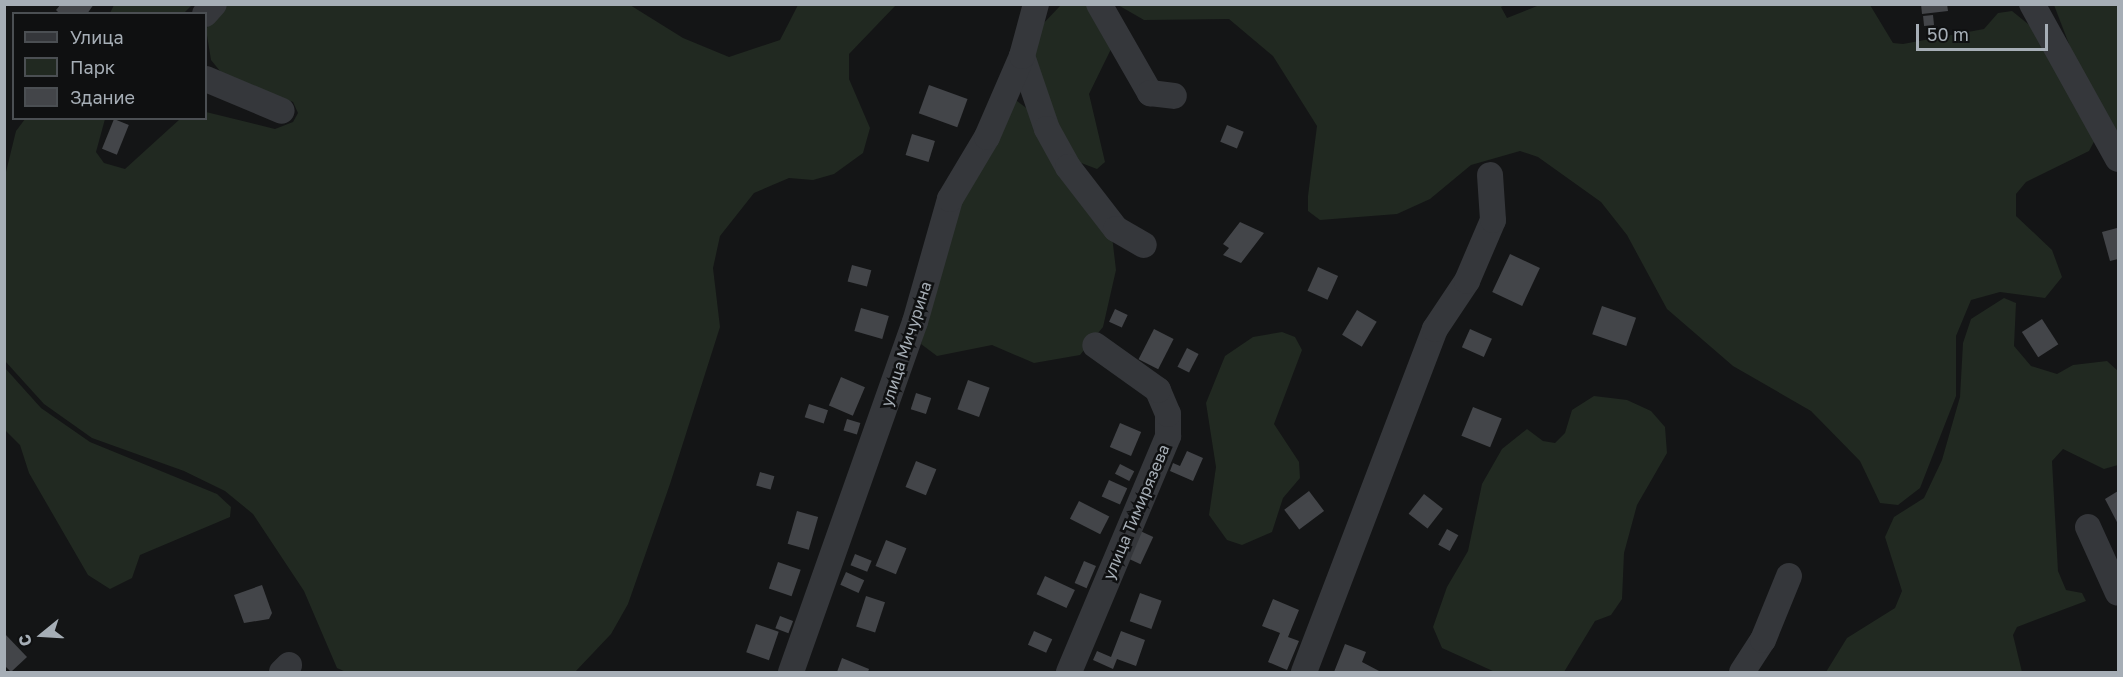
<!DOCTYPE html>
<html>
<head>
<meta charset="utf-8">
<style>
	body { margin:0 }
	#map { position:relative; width:2123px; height:677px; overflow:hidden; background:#141516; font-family:"Golos Text",sans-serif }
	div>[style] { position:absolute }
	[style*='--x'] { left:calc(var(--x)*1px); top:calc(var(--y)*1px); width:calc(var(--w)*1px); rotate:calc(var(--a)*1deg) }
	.green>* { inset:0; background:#212921 }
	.building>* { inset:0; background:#434549; transform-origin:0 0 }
	.minor>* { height:26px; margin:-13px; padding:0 13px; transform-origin:13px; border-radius:13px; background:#35373b }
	span { translate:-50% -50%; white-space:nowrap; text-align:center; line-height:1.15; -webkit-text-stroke:5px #0f1011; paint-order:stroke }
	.street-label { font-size:16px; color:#a6aeb6 }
	.frame { position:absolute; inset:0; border:6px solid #a6aeb6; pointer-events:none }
	.legend { position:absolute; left:12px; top:12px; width:195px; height:108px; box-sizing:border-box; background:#0f1011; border:2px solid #4b4f53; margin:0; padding:8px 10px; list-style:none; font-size:18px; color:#a6aeb6 }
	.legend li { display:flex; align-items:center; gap:12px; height:30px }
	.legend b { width:30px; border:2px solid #4b4f53 }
	.north { position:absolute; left:12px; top:605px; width:60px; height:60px; -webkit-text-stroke:4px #0f1011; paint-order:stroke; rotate:252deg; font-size:16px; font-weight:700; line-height:24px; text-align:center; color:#a6aeb6 }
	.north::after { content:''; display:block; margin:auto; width:21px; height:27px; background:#a6aeb6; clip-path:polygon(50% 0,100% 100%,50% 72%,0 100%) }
	.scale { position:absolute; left:1916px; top:24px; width:132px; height:27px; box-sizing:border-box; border:3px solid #a6aeb6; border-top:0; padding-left:8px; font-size:18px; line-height:21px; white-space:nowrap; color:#a6aeb6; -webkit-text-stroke:4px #0f1011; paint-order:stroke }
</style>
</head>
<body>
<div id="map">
	<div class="green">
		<i style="clip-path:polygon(1507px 4px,1501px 7px,1507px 18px,1542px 4px,1870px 5px,1893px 43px,1903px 44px,1984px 29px,1998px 13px,2012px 11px,2033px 28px,2096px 138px,2089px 151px,2026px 182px,2016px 194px,2016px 216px,2052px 250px,2062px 277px,2045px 298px,2000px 292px,1971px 300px,1956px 336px,1956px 396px,1920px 488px,1898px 505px,1880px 503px,1860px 461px,1811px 411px,1733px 366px,1667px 309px,1627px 235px,1601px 202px,1538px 157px,1520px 151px,1471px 165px,1430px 199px,1397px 214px,1320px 220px,1308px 211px,1308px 196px,1317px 126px,1273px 56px,1229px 19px,1144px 20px,1118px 5px)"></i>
		<i style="clip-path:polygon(114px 5px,114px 4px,192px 5px,184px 13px,110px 13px)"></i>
		<i style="clip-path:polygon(225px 5px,630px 5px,683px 38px,729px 57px,780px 40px,798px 5px,896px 5px,849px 54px,849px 79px,870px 128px,863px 153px,834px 174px,813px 180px,789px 178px,754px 193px,720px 236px,713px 268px,720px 327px,670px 484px,628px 604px,611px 634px,575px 672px,346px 672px,337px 668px,304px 591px,253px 514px,225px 491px,184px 471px,92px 438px,44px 404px,5px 361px,5px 176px,16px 131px,25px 119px,105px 119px,96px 152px,104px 163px,125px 169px,180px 119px,206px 118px,206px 112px,275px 129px,293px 122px,298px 113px,293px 102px,224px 76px,211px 60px,206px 29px)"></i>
		<i style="clip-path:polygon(1061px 5px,1091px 5px,1112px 47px,1089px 94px,1105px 162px,1097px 169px,1076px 161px,1054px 129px,1031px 57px,1039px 28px)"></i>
		<i style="clip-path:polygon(2054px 5px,2118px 5px,2118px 139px,2077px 65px)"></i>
		<i style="clip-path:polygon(1013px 98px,1029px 110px,1112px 236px,1116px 270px,1103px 327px,1080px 355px,1034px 363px,992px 345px,937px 356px,921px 344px,956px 203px)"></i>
		<i style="clip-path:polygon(2004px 298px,2016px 303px,2014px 346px,2031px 366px,2057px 374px,2073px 365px,2107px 361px,2118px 371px,2118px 465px,2104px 469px,2063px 449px,2052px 461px,2058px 571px,2066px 590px,2082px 593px,2086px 601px,2017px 627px,2013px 635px,2022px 672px,1826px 672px,1847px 638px,1895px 608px,1902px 591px,1885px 537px,1894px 517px,1924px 498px,1942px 460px,1960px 397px,1963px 343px,1971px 319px)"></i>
		<i style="clip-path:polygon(1282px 332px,1295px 337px,1302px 350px,1274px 424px,1299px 462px,1300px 478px,1283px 498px,1272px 532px,1242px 545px,1227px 540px,1209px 515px,1216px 467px,1206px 403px,1225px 356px,1253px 337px)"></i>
		<i style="clip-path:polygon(5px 368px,41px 408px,90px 442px,217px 494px,231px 507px,230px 517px,140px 555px,132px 578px,110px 589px,88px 575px,29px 473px,20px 445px,5px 430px)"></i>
		<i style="clip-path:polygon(1594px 396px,1627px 400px,1651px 411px,1665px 427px,1667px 453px,1637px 505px,1624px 553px,1622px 599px,1611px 615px,1595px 621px,1564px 672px,1495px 672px,1442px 648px,1433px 627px,1447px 587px,1468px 551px,1482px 484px,1502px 449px,1527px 429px,1543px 441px,1555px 443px,1565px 433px,1572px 410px)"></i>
	</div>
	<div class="building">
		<i style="clip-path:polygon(61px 4px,94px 4px,87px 14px,60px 14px,56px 10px)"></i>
		<i style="clip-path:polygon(1921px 4px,1947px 4px,1948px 11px,1922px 14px)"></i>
		<i style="left:1933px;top:15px;width:10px;height:10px;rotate:84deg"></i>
		<i style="left:929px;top:85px;width:41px;height:30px;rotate:20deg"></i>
		<i style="left:114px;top:119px;width:16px;height:32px;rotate:22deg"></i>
		<i style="left:1227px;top:125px;width:18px;height:18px;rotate:22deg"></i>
		<i style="left:912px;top:134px;width:24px;height:22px;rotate:17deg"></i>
		<i style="clip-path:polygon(1240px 222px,1264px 233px,1241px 263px,1223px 255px,1229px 248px,1223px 244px)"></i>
		<i style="clip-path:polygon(2117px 228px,2118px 259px,2110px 261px,2102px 232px)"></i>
		<i style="left:1510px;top:254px;width:33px;height:42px;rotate:25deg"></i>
		<i style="left:852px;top:265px;width:20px;height:17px;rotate:15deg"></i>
		<i style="left:1318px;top:267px;width:22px;height:26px;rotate:24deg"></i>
		<i style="left:1602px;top:306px;width:36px;height:30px;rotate:19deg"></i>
		<i style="left:861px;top:308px;width:29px;height:24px;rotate:16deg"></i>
		<i style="left:1115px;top:309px;width:14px;height:14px;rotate:25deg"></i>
		<i style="left:1357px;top:310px;width:23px;height:29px;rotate:31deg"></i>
		<i style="left:2042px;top:319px;width:30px;height:24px;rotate:57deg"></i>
		<i style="left:1154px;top:329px;width:22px;height:34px;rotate:27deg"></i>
		<i style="left:1470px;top:329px;width:24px;height:20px;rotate:24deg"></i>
		<i style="left:1187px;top:348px;width:13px;height:21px;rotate:27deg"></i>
		<i style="left:841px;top:377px;width:26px;height:31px;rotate:23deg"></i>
		<i style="left:968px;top:380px;width:23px;height:31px;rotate:20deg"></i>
		<i style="left:916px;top:393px;width:16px;height:17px;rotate:18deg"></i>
		<i style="left:809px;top:404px;width:20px;height:14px;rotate:18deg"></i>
		<i style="left:1473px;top:407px;width:31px;height:31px;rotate:22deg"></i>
		<i style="left:847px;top:419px;width:14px;height:12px;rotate:17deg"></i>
		<i style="left:1120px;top:423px;width:23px;height:26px;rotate:23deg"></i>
		<i style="clip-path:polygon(1187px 451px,1203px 458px,1193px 481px,1170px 471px,1173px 463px,1180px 466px)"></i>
		<i style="left:916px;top:461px;width:22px;height:28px;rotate:22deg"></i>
		<i style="left:1120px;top:464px;width:16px;height:11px;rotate:27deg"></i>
		<i style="left:760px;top:472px;width:15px;height:14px;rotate:16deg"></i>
		<i style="left:1109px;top:480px;width:20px;height:18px;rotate:24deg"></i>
		<i style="left:1309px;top:491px;width:25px;height:31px;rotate:53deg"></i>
		<i style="clip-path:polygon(2118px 491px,2118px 524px,2105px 499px)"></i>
		<i style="left:1424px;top:494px;width:24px;height:25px;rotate:38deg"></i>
		<i style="left:1079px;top:501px;width:34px;height:20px;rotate:27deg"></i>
		<i style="left:797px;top:511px;width:22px;height:34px;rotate:16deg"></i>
		<i style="left:1136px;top:529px;width:19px;height:30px;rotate:25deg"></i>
		<i style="left:1447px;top:529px;width:13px;height:18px;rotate:29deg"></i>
		<i style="left:886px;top:540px;width:22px;height:28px;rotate:22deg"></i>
		<i style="left:855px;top:554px;width:18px;height:12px;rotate:22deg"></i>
		<i style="left:1084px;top:561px;width:13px;height:24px;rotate:23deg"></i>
		<i style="left:778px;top:562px;width:24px;height:28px;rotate:19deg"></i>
		<i style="left:846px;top:572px;width:20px;height:14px;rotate:24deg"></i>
		<i style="left:1045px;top:576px;width:33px;height:20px;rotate:25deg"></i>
		<i style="clip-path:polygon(262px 585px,272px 613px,269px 619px,244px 623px,234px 595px)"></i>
		<i style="left:1140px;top:593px;width:23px;height:30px;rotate:20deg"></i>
		<i style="left:866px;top:596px;width:20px;height:32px;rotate:18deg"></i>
		<i style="clip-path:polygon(1273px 599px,1299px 610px,1288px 637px,1299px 641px,1287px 670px,1268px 662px,1280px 633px,1262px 626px)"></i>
		<i style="left:780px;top:616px;width:14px;height:13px;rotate:21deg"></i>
		<i style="left:756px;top:624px;width:24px;height:30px;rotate:19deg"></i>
		<i style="left:1034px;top:631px;width:20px;height:15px;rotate:24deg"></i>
		<i style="clip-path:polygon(1121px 631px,1145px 640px,1136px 666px,1117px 659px,1113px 669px,1093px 660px,1097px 651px,1111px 657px)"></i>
		<i style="clip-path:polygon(4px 633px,27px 657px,11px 672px,4px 665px)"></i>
		<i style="clip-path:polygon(1345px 644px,1366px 652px,1362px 662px,1381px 672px,1334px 672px)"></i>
		<i style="clip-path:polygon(842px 658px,869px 669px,868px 672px,837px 672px)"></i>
	</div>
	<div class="minor">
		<i style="--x:1099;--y:4;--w:103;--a:60.2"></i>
		<i style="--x:1150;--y:93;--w:24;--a:7"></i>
		<i style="--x:2032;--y:4;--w:177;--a:61"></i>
		<i style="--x:205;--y:14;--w:13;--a:-48"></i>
		<i style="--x:1022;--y:56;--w:77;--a:71.1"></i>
		<i style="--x:1047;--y:129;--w:43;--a:61.1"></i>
		<i style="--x:1068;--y:167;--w:78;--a:52.3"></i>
		<i style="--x:1116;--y:229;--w:32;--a:30"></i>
		<i style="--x:206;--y:79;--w:82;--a:22.8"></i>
		<i style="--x:2088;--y:527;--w:72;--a:65.6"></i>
		<i style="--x:282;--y:672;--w:10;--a:-45"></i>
		<i style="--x:791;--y:672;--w:371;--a:-70.5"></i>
		<i style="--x:915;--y:322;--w:128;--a:-74.1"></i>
		<i style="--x:950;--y:199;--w:72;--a:-59.2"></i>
		<i style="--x:987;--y:137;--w:88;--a:-66.6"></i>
		<i style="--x:1022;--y:56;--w:54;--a:-74.9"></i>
		<i style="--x:1069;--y:672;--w:256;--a:-67.2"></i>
		<i style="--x:1168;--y:436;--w:22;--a:-90"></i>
		<i style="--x:1168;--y:414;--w:26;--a:-113"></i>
		<i style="--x:1158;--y:390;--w:77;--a:-144.5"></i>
		<i style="--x:1304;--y:672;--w:367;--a:-69.1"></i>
		<i style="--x:1435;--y:329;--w:58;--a:-56.3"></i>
		<i style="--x:1467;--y:281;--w:66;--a:-66.9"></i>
		<i style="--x:1493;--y:220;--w:45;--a:-93.8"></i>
		<i style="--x:1742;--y:672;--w:38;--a:-57"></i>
		<i style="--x:1763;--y:640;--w:69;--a:-67.9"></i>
	</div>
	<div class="street-label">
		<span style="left:906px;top:344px;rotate:-72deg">улица Мичурина</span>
		<span style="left:1136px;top:512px;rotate:-67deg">улица Тимирязева</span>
	</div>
	<div class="frame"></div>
	<ul class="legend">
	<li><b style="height:8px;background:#35373b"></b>Улица</li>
	<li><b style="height:16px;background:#212921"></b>Парк</li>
	<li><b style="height:16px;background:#434549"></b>Здание</li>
	</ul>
	<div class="north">С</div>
	<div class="scale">50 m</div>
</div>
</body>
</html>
